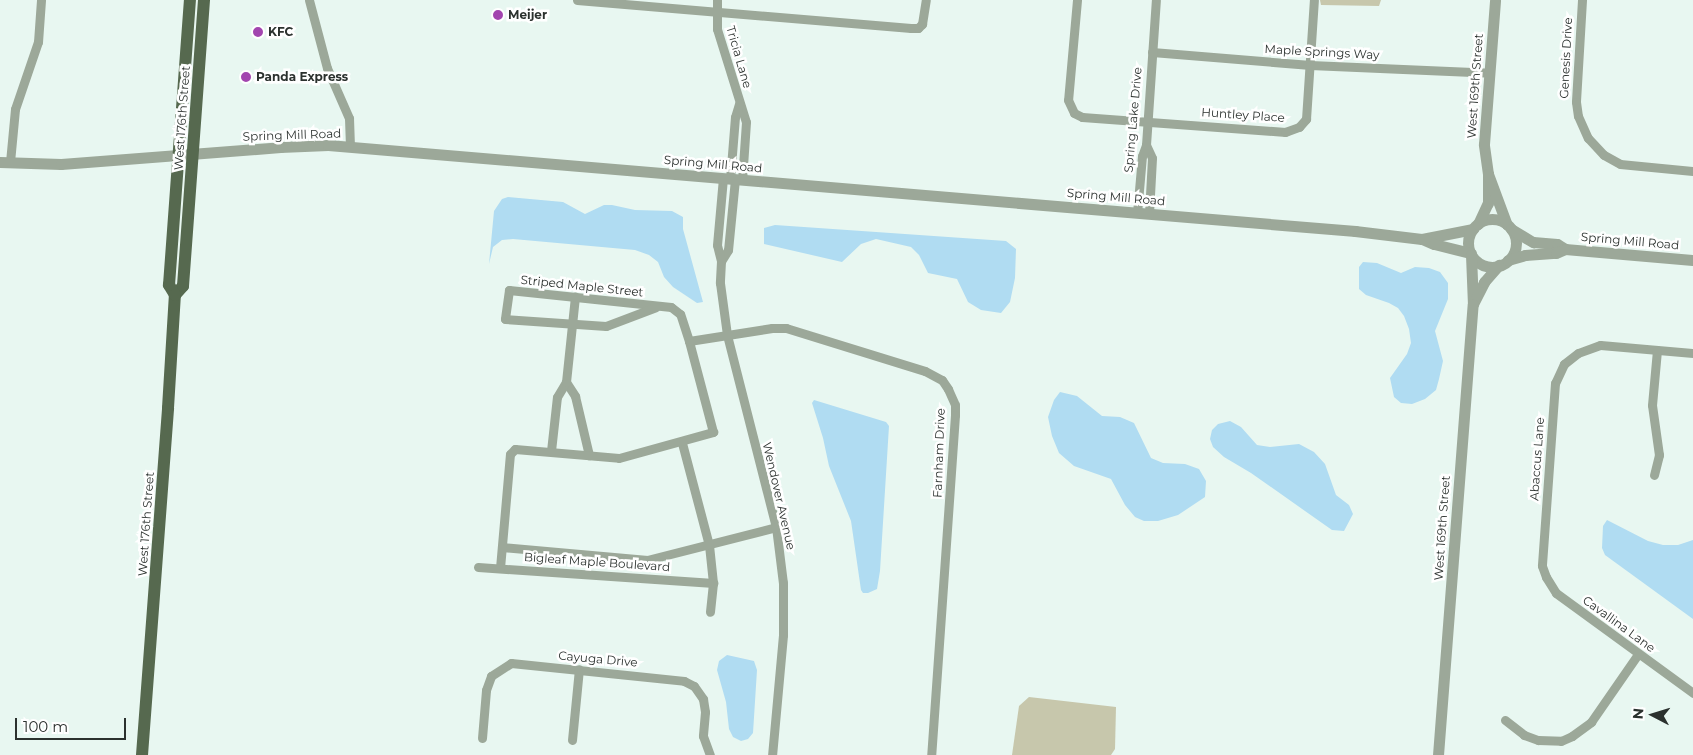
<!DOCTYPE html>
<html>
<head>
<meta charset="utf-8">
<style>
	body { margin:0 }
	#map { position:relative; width:1693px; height:755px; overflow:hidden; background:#e8f7f1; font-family:Montserrat,sans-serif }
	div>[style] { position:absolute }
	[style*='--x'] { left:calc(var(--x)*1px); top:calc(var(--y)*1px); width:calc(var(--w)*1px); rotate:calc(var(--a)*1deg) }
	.green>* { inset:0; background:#c7c7ac }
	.water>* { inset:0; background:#b0dcf2 }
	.minor>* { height:9px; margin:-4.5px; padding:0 4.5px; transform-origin:4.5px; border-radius:4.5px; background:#9ca899 }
	.tertiary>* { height:11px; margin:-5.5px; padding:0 5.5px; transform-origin:5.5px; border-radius:5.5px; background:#9ca899 }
	.tertiary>.ring { margin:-5.5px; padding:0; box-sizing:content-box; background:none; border:11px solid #9ca899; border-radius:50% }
	.primary>* { height:12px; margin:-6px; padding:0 6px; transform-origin:6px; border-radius:6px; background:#56694f }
	.dots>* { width:14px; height:14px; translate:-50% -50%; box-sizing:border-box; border:2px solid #fff; border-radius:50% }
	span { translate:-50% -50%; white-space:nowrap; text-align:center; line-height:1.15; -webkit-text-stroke:5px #fff; paint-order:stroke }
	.poi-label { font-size:12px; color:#2b312e; font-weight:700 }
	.left { translate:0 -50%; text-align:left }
	.street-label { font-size:12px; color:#2b312e }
	.north { position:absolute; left:1628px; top:690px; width:50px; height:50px; -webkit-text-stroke:4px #fff; paint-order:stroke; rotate:275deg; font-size:14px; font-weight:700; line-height:20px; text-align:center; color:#2b312e }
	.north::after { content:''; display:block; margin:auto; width:18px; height:22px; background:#2b312e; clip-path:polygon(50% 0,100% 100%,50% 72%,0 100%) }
	.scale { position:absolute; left:15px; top:718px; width:111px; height:22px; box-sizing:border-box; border:2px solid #2b312e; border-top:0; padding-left:6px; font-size:15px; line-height:18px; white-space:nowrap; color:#2b312e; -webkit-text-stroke:4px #fff; paint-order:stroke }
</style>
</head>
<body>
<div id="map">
	<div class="green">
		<i style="clip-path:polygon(1320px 0,1381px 0,1379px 6px,1321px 5px)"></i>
		<i style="clip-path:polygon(1029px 697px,1116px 707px,1115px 749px,1111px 755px,1012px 755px,1019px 706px)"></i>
	</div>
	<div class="water">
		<i style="clip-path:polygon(508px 197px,563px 202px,585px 214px,604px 205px,612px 205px,635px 210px,672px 211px,683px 217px,683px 229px,703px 302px,697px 303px,673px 287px,664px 277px,658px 262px,649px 255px,635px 250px,513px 239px,502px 240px,493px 247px,489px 264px,494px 211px,502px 199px)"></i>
		<i style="clip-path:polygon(775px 225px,1006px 241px,1016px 249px,1015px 278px,1010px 302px,1001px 313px,981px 310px,968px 302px,957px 279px,928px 273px,919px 255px,911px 247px,876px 239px,861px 244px,842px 262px,764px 244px,764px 228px)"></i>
		<i style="clip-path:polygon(1363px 262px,1377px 263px,1401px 273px,1415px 267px,1429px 268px,1440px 272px,1448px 283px,1448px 299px,1435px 331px,1443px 361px,1439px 379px,1436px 390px,1425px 399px,1412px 404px,1401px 403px,1394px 397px,1390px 378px,1407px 354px,1411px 343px,1409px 329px,1404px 316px,1398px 308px,1389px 303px,1366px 295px,1359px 289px,1359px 267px)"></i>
		<i style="clip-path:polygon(1060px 392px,1077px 396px,1102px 416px,1120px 417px,1134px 423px,1151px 458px,1163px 463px,1185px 464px,1199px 469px,1206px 481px,1205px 497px,1178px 515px,1158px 521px,1144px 521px,1135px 517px,1125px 505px,1111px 479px,1074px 466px,1059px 453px,1052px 436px,1048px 417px,1054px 400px)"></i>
		<i style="clip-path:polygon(814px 400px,886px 422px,889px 426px,880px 571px,877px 589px,868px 593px,863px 593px,861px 590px,851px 521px,829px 466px,823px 438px,812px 403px)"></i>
		<i style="clip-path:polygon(1230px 421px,1241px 427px,1257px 445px,1270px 447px,1299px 444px,1314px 452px,1325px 464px,1336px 495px,1349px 505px,1353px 514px,1344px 531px,1332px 530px,1251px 473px,1224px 457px,1213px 447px,1210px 439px,1212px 430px,1218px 424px)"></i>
		<i style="clip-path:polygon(1607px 520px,1648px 541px,1663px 545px,1678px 545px,1693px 540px,1693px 619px,1605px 555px,1602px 548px,1603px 526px)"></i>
		<i style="clip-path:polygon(727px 655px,754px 661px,757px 670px,753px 733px,748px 739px,741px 741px,733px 737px,729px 729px,726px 702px,717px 670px,719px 661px)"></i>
	</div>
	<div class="minor">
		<i style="--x:309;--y:0;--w:70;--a:75.2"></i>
		<i style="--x:327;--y:68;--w:55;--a:66.3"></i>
		<i style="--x:349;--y:118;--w:28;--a:88"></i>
		<i style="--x:577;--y:0;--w:335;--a:4.8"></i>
		<i style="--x:911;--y:28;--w:7;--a:0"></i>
		<i style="--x:918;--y:28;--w:6;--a:-45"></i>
		<i style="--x:922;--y:24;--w:24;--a:-81"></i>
		<i style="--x:717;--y:0;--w:29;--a:90"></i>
		<i style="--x:717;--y:29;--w:97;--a:72.7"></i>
		<i style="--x:746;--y:122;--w:58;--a:93.9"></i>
		<i style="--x:1077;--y:0;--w:100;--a:95.1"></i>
		<i style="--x:1068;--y:100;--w:14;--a:65"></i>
		<i style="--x:1074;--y:113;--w:9;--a:27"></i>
		<i style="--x:1082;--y:117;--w:204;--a:4.2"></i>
		<i style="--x:1285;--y:132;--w:15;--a:-20"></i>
		<i style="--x:1299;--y:127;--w:11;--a:-49"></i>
		<i style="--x:1306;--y:119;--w:119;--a:-86.2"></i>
		<i style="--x:1582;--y:0;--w:102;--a:93.4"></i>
		<i style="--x:1576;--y:102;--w:14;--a:82"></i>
		<i style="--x:1578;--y:116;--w:24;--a:66"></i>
		<i style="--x:1588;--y:138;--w:23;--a:47"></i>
		<i style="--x:1604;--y:155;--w:18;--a:29"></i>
		<i style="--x:1620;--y:164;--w:73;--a:5.5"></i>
		<i style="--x:1152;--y:52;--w:159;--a:4.7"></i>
		<i style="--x:1310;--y:65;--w:180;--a:2.5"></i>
		<i style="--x:1146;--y:145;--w:14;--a:65"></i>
		<i style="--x:1152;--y:158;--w:56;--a:93.1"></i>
		<i style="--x:10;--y:162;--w:53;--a:-84.6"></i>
		<i style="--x:15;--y:109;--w:71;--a:-71.1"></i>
		<i style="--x:38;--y:42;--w:42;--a:-85.9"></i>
		<i style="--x:730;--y:179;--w:62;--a:-85.4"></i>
		<i style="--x:735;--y:117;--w:14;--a:-73"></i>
		<i style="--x:735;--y:179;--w:71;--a:95.6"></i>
		<i style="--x:728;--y:250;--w:13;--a:122"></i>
		<i style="--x:721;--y:261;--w:22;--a:93"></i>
		<i style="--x:720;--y:283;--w:52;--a:82.3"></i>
		<i style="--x:727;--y:335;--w:198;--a:75.7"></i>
		<i style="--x:776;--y:527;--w:56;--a:82.9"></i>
		<i style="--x:783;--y:583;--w:52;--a:90"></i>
		<i style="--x:783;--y:635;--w:121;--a:95.2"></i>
		<i style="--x:1137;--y:213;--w:57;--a:-85"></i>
		<i style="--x:1142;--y:156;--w:12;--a:-70"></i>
		<i style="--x:1146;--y:145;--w:145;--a:-86.1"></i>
		<i style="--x:721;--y:261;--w:16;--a:-104"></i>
		<i style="--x:717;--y:245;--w:67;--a:-84.9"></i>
		<i style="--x:689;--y:341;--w:84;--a:-8.9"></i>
		<i style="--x:772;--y:328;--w:14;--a:0"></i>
		<i style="--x:786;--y:328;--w:145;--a:17.2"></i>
		<i style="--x:925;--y:371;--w:19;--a:28"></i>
		<i style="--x:942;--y:380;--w:11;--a:56"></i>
		<i style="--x:948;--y:389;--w:17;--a:66"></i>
		<i style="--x:955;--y:405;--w:10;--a:90"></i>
		<i style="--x:955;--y:415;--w:341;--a:94"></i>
		<i style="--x:1693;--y:353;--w:93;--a:-175.1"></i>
		<i style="--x:1600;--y:345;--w:23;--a:160"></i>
		<i style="--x:1578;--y:353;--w:18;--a:142"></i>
		<i style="--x:1564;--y:364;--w:21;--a:115"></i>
		<i style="--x:1555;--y:383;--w:183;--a:94.1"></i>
		<i style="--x:1542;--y:566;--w:12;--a:70"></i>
		<i style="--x:1546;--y:577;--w:19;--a:58"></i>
		<i style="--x:1556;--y:593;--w:170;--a:36.1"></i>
		<i style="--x:566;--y:382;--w:17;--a:57"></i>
		<i style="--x:575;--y:396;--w:61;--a:76.7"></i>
		<i style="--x:682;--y:443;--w:106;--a:75.2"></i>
		<i style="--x:709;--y:545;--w:38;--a:84"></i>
		<i style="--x:713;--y:583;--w:29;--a:96"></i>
		<i style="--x:551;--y:451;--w:54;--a:-83.7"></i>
		<i style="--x:557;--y:397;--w:17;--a:-59"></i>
		<i style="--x:566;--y:382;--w:86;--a:-84"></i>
		<i style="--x:1654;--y:475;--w:21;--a:-76"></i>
		<i style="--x:1659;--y:455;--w:50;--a:-98"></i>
		<i style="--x:1652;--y:405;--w:55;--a:-84.8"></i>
		<i style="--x:502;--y:547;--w:146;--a:5.1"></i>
		<i style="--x:647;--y:560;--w:133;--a:-14.3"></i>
		<i style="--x:478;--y:567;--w:236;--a:3.9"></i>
		<i style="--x:500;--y:568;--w:114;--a:-85"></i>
		<i style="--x:510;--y:454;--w:7;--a:-45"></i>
		<i style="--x:515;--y:449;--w:104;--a:4.9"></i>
		<i style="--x:619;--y:458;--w:98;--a:-15.5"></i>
		<i style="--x:713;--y:432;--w:94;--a:-104.8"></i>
		<i style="--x:689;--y:341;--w:28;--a:-108"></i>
		<i style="--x:680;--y:314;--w:11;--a:-142"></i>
		<i style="--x:671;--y:307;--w:163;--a:-174"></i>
		<i style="--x:509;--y:290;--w:29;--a:98"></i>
		<i style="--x:505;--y:319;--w:101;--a:4"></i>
		<i style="--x:606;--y:326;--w:53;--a:-20.8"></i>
		<i style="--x:1505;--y:720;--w:24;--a:38"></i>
		<i style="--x:1524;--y:735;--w:15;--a:20"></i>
		<i style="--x:1538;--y:740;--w:23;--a:2"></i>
		<i style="--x:1561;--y:741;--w:12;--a:-24"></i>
		<i style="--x:1572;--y:736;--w:24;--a:-36"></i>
		<i style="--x:1591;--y:722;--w:83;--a:-55.3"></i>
		<i style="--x:482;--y:738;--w:48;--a:-85.2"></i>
		<i style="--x:486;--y:690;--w:15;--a:-70"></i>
		<i style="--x:491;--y:676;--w:24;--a:-33"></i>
		<i style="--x:511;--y:663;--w:174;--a:5.9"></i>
		<i style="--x:684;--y:681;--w:11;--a:27"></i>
		<i style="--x:694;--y:686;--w:16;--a:55"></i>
		<i style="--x:703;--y:699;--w:13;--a:81"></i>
		<i style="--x:705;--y:712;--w:24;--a:95"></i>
		<i style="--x:703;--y:736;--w:20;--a:70"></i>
		<i style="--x:572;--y:740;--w:71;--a:-84.4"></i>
	</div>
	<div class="tertiary">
		<i style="--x:0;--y:162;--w:61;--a:1.9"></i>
		<i style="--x:61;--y:164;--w:220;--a:-4.4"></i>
		<i style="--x:280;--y:147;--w:48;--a:-2.4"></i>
		<i style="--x:328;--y:145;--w:1031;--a:4.79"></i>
		<i style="--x:1355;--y:231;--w:67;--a:6.8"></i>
		<i style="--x:1422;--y:239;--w:52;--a:-11.1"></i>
		<i style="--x:1488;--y:174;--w:30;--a:-98"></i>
		<i style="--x:1484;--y:144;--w:144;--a:-85.6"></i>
		<i class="ring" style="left:1468px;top:219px;width:37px;height:37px"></i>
		<i style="--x:1478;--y:224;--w:23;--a:-65"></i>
		<i style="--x:1488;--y:203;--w:29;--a:-90"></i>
		<i style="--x:1488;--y:174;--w:54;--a:69.6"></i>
		<i style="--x:1511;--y:229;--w:26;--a:31"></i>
		<i style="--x:1533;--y:242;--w:24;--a:5"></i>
		<i style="--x:1557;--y:244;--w:9;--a:32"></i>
		<i style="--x:1565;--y:249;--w:128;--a:4.9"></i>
		<i style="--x:1422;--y:239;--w:13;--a:23"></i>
		<i style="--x:1434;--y:244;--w:38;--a:14"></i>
		<i style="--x:1471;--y:255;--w:49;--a:87.7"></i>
		<i style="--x:1473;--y:304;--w:25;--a:-63"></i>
		<i style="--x:1484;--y:282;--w:23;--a:-49"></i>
		<i style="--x:1508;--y:260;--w:18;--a:-16"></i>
		<i style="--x:1525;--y:255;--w:31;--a:-4"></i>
		<i style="--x:1556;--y:253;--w:10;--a:-24"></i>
		<i style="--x:1438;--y:755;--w:452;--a:-85.6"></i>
	</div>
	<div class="primary">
		<i style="--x:175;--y:295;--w:12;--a:-48"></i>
		<i style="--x:183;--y:286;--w:287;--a:-85.8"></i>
		<i style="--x:142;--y:755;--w:348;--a:-85.7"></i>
		<i style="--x:168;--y:408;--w:113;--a:-86.5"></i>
		<i style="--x:175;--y:295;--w:12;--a:-121"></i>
		<i style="--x:169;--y:285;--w:286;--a:-85.8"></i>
	</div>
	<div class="dots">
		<i style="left:498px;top:15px;background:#a245af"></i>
		<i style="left:258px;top:32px;background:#a245af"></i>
		<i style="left:246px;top:77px;background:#a245af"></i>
	</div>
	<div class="poi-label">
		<span class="left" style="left:508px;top:15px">Meijer</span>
		<span class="left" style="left:268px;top:32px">KFC</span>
		<span class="left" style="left:256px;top:77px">Panda Express</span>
	</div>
	<div class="street-label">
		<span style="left:1322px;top:52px;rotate:3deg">Maple Springs Way</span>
		<span style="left:739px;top:57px;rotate:74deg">Tricia Lane</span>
		<span style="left:1566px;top:58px;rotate:-87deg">Genesis Drive</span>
		<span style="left:1475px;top:86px;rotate:-86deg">West 169th Street</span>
		<span style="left:1243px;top:115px;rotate:4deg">Huntley Place</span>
		<span style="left:182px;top:118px;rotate:-86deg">West 176th Street</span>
		<span style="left:1133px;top:120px;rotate:-85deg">Spring Lake Drive</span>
		<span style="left:292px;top:135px;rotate:-2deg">Spring Mill Road</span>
		<span style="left:713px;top:164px;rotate:5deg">Spring Mill Road</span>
		<span style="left:1116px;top:197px;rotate:5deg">Spring Mill Road</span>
		<span style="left:1630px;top:241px;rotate:5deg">Spring Mill Road</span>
		<span style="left:582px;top:286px;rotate:6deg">Striped Maple Street</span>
		<span style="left:939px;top:453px;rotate:-88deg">Farnham Drive</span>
		<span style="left:1537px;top:459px;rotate:-86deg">Abaccus Lane</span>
		<span style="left:779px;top:496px;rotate:77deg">Wendover Avenue</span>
		<span style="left:146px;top:524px;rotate:-86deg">West 176th Street</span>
		<span style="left:1442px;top:528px;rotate:-86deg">West 169th Street</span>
		<span style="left:597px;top:562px;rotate:4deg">Bigleaf Maple Boulevard</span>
		<span style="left:1619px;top:624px;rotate:36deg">Cavallina Lane</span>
		<span style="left:598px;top:659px;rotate:5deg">Cayuga Drive</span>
	</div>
	<div class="north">N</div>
	<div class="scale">100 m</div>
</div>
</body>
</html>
